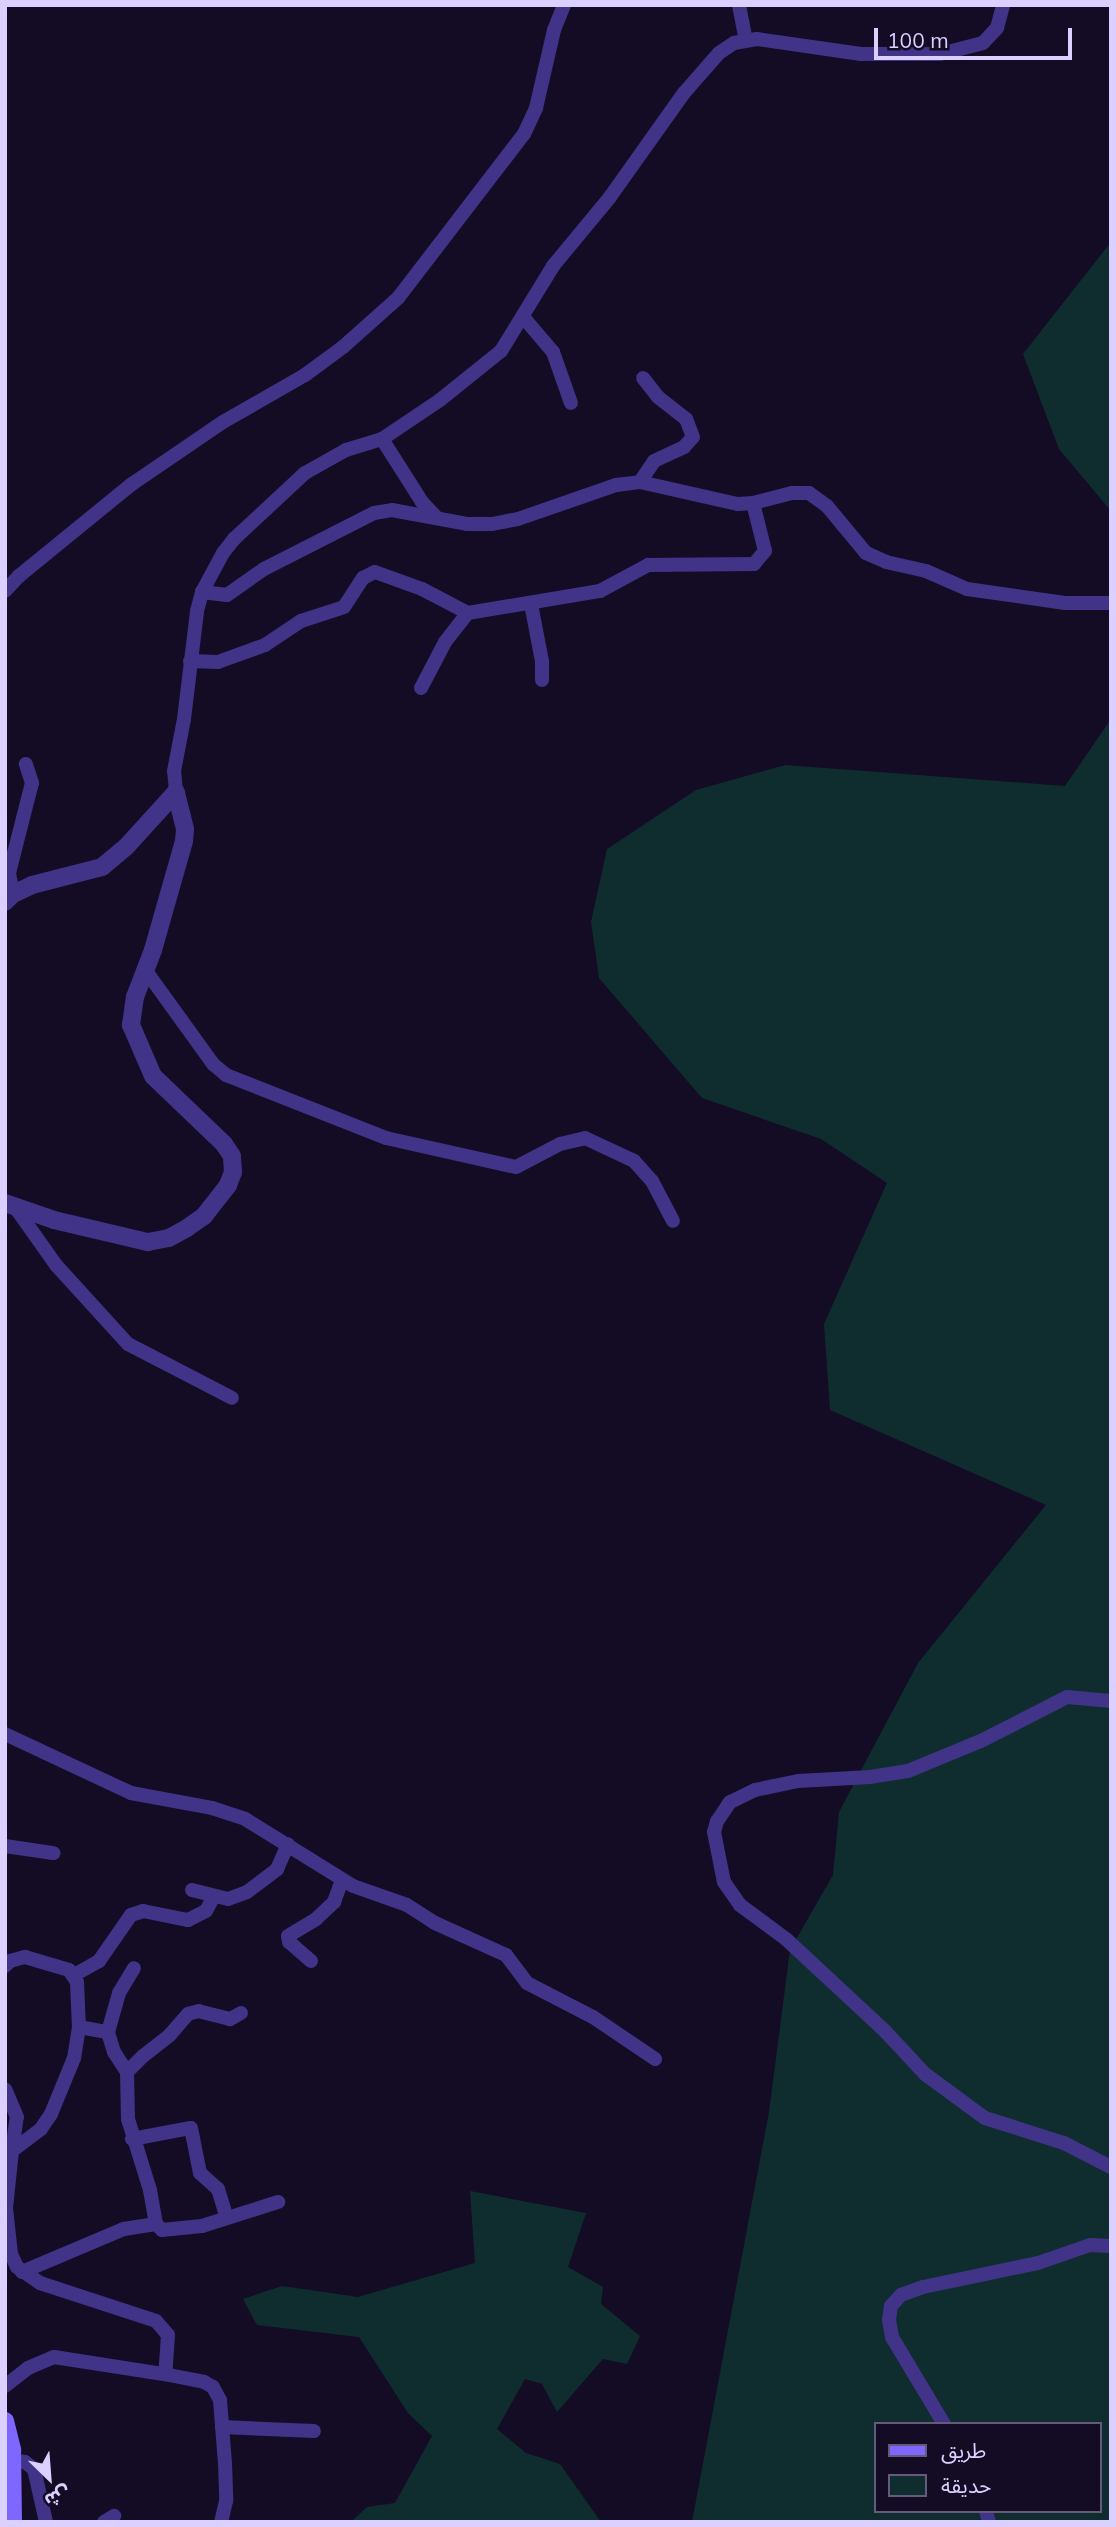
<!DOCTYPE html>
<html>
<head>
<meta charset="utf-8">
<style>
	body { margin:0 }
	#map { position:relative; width:1116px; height:2527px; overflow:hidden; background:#140c25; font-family:Mulish,"Noto Sans Arabic",sans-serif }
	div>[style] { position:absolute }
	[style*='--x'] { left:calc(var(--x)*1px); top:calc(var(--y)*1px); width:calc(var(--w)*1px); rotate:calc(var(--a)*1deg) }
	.green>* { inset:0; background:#0f2d2f }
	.minor>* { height:14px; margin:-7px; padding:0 7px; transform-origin:7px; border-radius:7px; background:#413388 }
	.tertiary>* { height:18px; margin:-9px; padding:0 9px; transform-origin:9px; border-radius:9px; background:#413388 }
	.secondary>* { height:18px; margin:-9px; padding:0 9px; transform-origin:9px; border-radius:9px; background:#7e67ff }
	span { translate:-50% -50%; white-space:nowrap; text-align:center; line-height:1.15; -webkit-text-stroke:5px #140c25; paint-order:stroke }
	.frame { position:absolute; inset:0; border:7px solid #dbd0ff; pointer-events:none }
	.legend { position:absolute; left:874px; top:2422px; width:228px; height:91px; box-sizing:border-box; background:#140c25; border:2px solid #645a7c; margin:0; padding:9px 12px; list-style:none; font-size:21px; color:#dbd0ff }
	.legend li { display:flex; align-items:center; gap:14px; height:35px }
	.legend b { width:35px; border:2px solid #645a7c }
	.north { position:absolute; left:14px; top:2443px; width:70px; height:70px; -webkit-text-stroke:5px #140c25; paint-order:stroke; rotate:155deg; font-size:19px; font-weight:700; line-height:28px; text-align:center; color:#dbd0ff }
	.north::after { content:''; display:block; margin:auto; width:24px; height:32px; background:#dbd0ff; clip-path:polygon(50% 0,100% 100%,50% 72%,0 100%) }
	.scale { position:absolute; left:874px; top:28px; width:198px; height:32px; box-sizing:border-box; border:4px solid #dbd0ff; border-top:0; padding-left:9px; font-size:21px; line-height:24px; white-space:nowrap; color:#dbd0ff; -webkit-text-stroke:5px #140c25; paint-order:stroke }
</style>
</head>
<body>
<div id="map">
	<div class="green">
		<i style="clip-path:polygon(1111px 242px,1111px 511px,1059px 449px,1023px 354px)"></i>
		<i style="clip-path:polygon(evenodd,1111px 719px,1111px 2522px,692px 2522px,769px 2112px,790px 1950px,833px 1875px,839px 1812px,918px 1663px,1046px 1505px,830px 1410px,824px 1324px,887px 1183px,821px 1139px,702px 1098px,599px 978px,591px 922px,607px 849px,696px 790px,785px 765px,1065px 786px,1111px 719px,876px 2424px,1100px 2424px,1100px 2511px,876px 2511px,876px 2424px)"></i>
		<i style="clip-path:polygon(470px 2191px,586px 2213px,568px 2267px,603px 2287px,601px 2304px,640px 2336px,627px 2364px,603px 2359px,557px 2412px,542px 2384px,525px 2379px,497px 2429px,526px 2453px,560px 2464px,601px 2522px,351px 2522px,367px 2507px,395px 2503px,432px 2436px,408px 2413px,359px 2337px,257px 2325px,243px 2299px,282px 2286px,358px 2297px,475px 2263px)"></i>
	</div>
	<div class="minor">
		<i style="--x:739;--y:5;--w:36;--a:79"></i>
		<i style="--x:524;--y:318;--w:45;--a:49.5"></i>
		<i style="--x:553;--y:352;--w:54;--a:70.6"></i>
		<i style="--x:382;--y:439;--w:75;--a:57.6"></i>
		<i style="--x:422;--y:502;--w:22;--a:47"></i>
		<i style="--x:640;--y:482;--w:25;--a:-56"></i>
		<i style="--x:654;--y:461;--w:33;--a:-25"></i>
		<i style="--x:684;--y:447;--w:13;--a:-48"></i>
		<i style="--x:693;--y:437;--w:19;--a:-111"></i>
		<i style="--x:686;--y:419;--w:36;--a:-142"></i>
		<i style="--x:658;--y:397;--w:24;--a:-128"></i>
		<i style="--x:5;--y:591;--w:21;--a:-47"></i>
		<i style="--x:19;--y:576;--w:146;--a:-39.2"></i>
		<i style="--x:132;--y:484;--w:110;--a:-34.3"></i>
		<i style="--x:223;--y:422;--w:95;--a:-29.8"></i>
		<i style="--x:305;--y:375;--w:47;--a:-36.4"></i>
		<i style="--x:343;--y:347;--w:74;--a:-41.7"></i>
		<i style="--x:398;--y:298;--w:207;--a:-52.5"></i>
		<i style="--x:524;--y:134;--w:29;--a:-65"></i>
		<i style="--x:536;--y:108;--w:80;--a:-77"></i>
		<i style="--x:554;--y:30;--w:27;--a:-68"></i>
		<i style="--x:202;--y:592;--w:25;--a:7"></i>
		<i style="--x:227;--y:595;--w:45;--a:-35.1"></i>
		<i style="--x:264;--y:569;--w:123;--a:-27"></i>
		<i style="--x:374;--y:513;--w:18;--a:-9"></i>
		<i style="--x:392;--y:510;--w:76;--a:10.6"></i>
		<i style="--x:467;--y:524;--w:25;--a:0"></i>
		<i style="--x:492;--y:524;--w:26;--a:-11"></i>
		<i style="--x:518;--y:519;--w:104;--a:-19.1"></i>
		<i style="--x:616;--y:485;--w:24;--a:-7"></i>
		<i style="--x:640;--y:482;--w:100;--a:12.7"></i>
		<i style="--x:738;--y:504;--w:15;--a:-4"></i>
		<i style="--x:753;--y:503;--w:40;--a:-14.4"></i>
		<i style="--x:792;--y:493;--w:17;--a:0"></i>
		<i style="--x:809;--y:493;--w:22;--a:36"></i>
		<i style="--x:827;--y:506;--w:61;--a:50.3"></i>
		<i style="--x:866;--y:553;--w:22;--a:24"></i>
		<i style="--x:886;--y:562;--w:41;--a:12.7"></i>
		<i style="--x:926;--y:571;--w:45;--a:23.7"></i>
		<i style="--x:967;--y:589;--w:99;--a:8.1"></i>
		<i style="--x:1065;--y:603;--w:46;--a:0"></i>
		<i style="--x:531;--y:604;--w:58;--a:79.1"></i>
		<i style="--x:542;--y:661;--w:19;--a:90"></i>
		<i style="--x:190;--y:661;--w:28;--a:2"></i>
		<i style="--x:218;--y:662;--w:50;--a:-19.9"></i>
		<i style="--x:265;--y:645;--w:43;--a:-33.7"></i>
		<i style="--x:301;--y:621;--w:45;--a:-18"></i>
		<i style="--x:344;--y:607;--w:35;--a:-57"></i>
		<i style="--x:363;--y:578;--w:13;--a:-27"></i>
		<i style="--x:375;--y:572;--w:50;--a:19.9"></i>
		<i style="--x:422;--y:589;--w:52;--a:27.6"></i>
		<i style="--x:421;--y:688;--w:52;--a:-62.4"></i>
		<i style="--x:445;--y:642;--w:37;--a:-52"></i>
		<i style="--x:468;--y:613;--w:134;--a:-9.5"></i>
		<i style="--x:600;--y:591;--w:55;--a:-28.4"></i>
		<i style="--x:648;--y:565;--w:106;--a:-0.5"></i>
		<i style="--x:754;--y:564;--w:17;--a:-50"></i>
		<i style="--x:765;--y:551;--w:49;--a:-104"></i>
		<i style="--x:176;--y:792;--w:21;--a:-95"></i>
		<i style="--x:174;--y:771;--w:53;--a:-79.1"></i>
		<i style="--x:184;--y:719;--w:109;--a:-83.1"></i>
		<i style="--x:197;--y:611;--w:20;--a:-75"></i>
		<i style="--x:202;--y:592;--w:44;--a:-61.7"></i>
		<i style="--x:223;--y:553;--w:18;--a:-52"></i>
		<i style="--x:234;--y:539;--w:97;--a:-42.9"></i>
		<i style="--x:305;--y:473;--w:47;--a:-29.3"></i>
		<i style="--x:346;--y:450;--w:38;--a:-17"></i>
		<i style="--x:382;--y:439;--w:70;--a:-33.9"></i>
		<i style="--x:440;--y:400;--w:78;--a:-38.8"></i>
		<i style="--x:501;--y:351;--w:100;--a:-58.5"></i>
		<i style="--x:553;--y:266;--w:89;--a:-50.4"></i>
		<i style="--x:610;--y:197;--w:128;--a:-54.6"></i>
		<i style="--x:684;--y:93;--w:53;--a:-48.8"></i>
		<i style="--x:719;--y:53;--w:18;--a:-34"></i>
		<i style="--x:734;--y:43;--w:23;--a:-10"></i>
		<i style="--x:757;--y:39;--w:105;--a:8.2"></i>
		<i style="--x:861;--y:54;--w:79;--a:0"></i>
		<i style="--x:940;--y:54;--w:44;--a:-14.3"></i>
		<i style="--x:983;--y:43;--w:21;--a:-47"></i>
		<i style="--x:997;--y:28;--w:24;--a:-75"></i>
		<i style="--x:13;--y:894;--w:21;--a:-101"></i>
		<i style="--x:9;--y:873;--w:93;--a:-75.7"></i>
		<i style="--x:32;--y:783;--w:20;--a:-108"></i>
		<i style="--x:146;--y:971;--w:115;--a:54.2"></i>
		<i style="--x:213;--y:1064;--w:17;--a:40"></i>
		<i style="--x:226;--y:1075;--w:172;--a:21.5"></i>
		<i style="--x:386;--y:1138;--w:133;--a:12.6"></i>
		<i style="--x:516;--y:1167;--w:50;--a:-27.6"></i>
		<i style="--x:560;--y:1144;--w:26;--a:-13"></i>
		<i style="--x:585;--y:1138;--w:54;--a:25.1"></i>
		<i style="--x:634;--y:1161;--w:27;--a:48"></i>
		<i style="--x:652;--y:1181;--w:45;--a:62.3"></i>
		<i style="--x:15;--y:1207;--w:71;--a:54.7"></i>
		<i style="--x:56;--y:1265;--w:107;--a:47.7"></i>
		<i style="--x:128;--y:1344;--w:117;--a:27.4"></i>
		<i style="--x:1111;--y:1701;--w:44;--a:-174.8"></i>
		<i style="--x:1067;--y:1697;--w:94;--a:152.9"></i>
		<i style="--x:983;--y:1740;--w:81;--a:157.5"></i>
		<i style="--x:908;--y:1771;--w:38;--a:171"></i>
		<i style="--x:870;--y:1777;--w:72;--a:176.8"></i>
		<i style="--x:798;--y:1781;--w:44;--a:168.2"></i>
		<i style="--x:755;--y:1790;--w:28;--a:154"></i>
		<i style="--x:730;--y:1802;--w:23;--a:124"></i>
		<i style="--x:717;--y:1821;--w:11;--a:105"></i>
		<i style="--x:714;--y:1832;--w:51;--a:78.7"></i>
		<i style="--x:724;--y:1882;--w:28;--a:55"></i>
		<i style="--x:740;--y:1905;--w:57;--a:36.5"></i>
		<i style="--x:786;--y:1939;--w:135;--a:42.9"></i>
		<i style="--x:885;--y:2031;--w:59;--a:47.1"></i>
		<i style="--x:925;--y:2074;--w:74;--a:36.3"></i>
		<i style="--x:985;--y:2118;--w:83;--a:17.6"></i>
		<i style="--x:1064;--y:2143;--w:53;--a:27.1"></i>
		<i style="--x:5;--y:1734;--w:139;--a:25.1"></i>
		<i style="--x:131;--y:1793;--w:82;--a:10.5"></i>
		<i style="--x:212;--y:1808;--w:35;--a:18"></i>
		<i style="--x:245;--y:1819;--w:127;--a:31.8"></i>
		<i style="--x:353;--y:1886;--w:57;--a:19.4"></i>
		<i style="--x:407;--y:1905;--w:33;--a:33"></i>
		<i style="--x:435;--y:1923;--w:78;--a:24.3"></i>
		<i style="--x:506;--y:1955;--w:35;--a:53"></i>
		<i style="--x:527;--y:1983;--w:74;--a:27.3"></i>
		<i style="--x:593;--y:2017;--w:75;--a:34.1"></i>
		<i style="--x:5;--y:1846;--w:49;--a:8.3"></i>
		<i style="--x:192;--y:1890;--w:37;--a:14"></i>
		<i style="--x:228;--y:1899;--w:20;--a:-20"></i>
		<i style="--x:247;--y:1892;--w:38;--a:-37"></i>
		<i style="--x:277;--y:1869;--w:27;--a:-66"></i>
		<i style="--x:311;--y:1961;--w:29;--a:-139"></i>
		<i style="--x:289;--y:1942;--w:6;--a:-99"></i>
		<i style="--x:288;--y:1936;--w:33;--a:-31"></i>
		<i style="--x:316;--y:1919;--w:25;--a:-43"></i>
		<i style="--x:334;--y:1902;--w:23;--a:-70"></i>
		<i style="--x:5;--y:1966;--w:7;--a:-45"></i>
		<i style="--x:10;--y:1961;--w:16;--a:-15"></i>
		<i style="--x:25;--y:1957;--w:46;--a:16.5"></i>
		<i style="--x:69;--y:1970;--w:14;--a:56"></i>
		<i style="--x:77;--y:1982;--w:45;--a:87.5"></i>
		<i style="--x:79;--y:2027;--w:31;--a:99"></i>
		<i style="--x:74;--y:2058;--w:61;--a:112.3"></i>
		<i style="--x:51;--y:2114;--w:18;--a:124"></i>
		<i style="--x:41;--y:2129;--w:36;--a:143"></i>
		<i style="--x:12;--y:2151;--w:34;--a:-82"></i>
		<i style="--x:17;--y:2117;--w:30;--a:-113"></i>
		<i style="--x:74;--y:1975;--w:29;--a:-29"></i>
		<i style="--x:99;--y:1961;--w:56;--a:-55.2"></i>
		<i style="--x:131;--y:1915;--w:13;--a:-18"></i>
		<i style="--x:143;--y:1911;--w:46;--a:11.3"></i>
		<i style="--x:188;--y:1920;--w:20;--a:-27"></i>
		<i style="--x:206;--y:1911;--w:17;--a:-62"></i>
		<i style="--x:241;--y:2013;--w:13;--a:151"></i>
		<i style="--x:230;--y:2019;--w:32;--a:-166"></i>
		<i style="--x:199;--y:2011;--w:11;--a:165"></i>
		<i style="--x:188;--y:2014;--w:28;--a:131"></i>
		<i style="--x:170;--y:2035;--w:34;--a:142"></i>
		<i style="--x:143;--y:2056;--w:23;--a:135"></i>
		<i style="--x:127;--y:2072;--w:47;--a:88.8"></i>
		<i style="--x:128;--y:2119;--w:74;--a:72.8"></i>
		<i style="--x:150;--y:2190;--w:35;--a:80"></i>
		<i style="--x:156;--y:2224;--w:8;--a:45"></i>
		<i style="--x:162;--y:2230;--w:40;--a:-5.7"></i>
		<i style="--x:202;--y:2226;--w:80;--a:-17.5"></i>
		<i style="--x:79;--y:2027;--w:29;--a:10"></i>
		<i style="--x:127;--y:2072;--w:24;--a:-123"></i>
		<i style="--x:114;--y:2052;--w:21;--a:-107"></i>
		<i style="--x:108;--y:2032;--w:41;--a:-74.2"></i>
		<i style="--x:119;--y:1993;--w:29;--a:-59"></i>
		<i style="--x:132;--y:2139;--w:60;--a:-10.6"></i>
		<i style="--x:191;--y:2128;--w:46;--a:78.7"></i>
		<i style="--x:200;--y:2173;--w:24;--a:42"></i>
		<i style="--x:218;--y:2189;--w:28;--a:73"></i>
		<i style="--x:12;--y:2151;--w:57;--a:96"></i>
		<i style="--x:6;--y:2208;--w:46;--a:83.8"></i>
		<i style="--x:11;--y:2254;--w:14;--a:65"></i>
		<i style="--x:17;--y:2267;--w:28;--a:35"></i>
		<i style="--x:40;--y:2283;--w:122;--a:18.1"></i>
		<i style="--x:156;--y:2321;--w:18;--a:49"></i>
		<i style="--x:168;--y:2335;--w:39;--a:94"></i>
		<i style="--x:22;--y:2272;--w:111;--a:-22.9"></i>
		<i style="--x:124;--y:2229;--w:32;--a:-9"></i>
		<i style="--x:5;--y:2386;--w:29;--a:-38"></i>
		<i style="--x:28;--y:2368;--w:28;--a:-23"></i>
		<i style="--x:54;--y:2357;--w:116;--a:8.9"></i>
		<i style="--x:169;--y:2375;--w:36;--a:11"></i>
		<i style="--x:204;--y:2382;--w:10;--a:29"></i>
		<i style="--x:213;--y:2387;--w:15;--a:62"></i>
		<i style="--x:220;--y:2400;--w:63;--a:85.5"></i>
		<i style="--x:225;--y:2463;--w:38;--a:88"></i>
		<i style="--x:226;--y:2501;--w:22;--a:103"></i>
		<i style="--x:944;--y:2424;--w:101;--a:-120.9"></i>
		<i style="--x:892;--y:2337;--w:17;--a:-100"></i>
		<i style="--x:889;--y:2320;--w:14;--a:-82"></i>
		<i style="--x:891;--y:2306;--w:15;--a:-48"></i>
		<i style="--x:901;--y:2295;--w:23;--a:-20"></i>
		<i style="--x:923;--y:2287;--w:117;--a:-11.8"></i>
		<i style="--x:1038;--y:2263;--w:55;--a:-19.1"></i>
		<i style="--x:1090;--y:2245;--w:21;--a:3"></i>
		<i style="--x:222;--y:2427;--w:92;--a:2.5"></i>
		<i style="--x:12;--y:2460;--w:13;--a:9"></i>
		<i style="--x:25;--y:2462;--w:11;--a:38"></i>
		<i style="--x:34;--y:2469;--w:54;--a:77.2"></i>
		<i style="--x:986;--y:2511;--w:11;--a:75"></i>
		<i style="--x:104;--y:2522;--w:12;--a:-31"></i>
	</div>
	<div class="tertiary">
		<i style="--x:5;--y:902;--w:11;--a:-45"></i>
		<i style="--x:13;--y:894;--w:21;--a:-25"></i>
		<i style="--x:32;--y:885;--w:72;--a:-14.4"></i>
		<i style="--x:102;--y:867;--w:31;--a:-40"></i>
		<i style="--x:126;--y:847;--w:74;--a:-47.7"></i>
		<i style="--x:5;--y:1203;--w:52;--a:19.1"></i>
		<i style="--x:54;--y:1220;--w:97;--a:13.2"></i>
		<i style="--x:148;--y:1242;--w:21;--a:-11"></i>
		<i style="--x:169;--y:1238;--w:21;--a:-29"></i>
		<i style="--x:187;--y:1228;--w:21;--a:-35"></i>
		<i style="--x:204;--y:1216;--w:39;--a:-52"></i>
		<i style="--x:228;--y:1185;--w:14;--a:-69"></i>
		<i style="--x:233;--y:1172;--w:16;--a:-94"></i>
		<i style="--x:232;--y:1156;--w:14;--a:-124"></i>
		<i style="--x:224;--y:1144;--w:98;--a:-136.2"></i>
		<i style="--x:153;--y:1076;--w:56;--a:-113.3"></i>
		<i style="--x:131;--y:1025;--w:28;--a:-82"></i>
		<i style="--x:135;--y:997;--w:50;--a:-69"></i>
		<i style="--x:153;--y:950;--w:113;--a:-74.1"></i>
		<i style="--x:184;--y:841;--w:12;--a:-85"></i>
		<i style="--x:185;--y:829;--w:38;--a:-104"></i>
	</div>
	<div class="secondary">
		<i style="--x:5;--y:2421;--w:30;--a:76"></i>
		<i style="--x:12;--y:2450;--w:72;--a:89.2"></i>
	</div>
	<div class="frame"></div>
	<ul class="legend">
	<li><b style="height:9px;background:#7e67ff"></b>طريق</li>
	<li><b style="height:19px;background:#0f2d2f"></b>حديقة</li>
	</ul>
	<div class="north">ش</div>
	<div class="scale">100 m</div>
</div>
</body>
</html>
